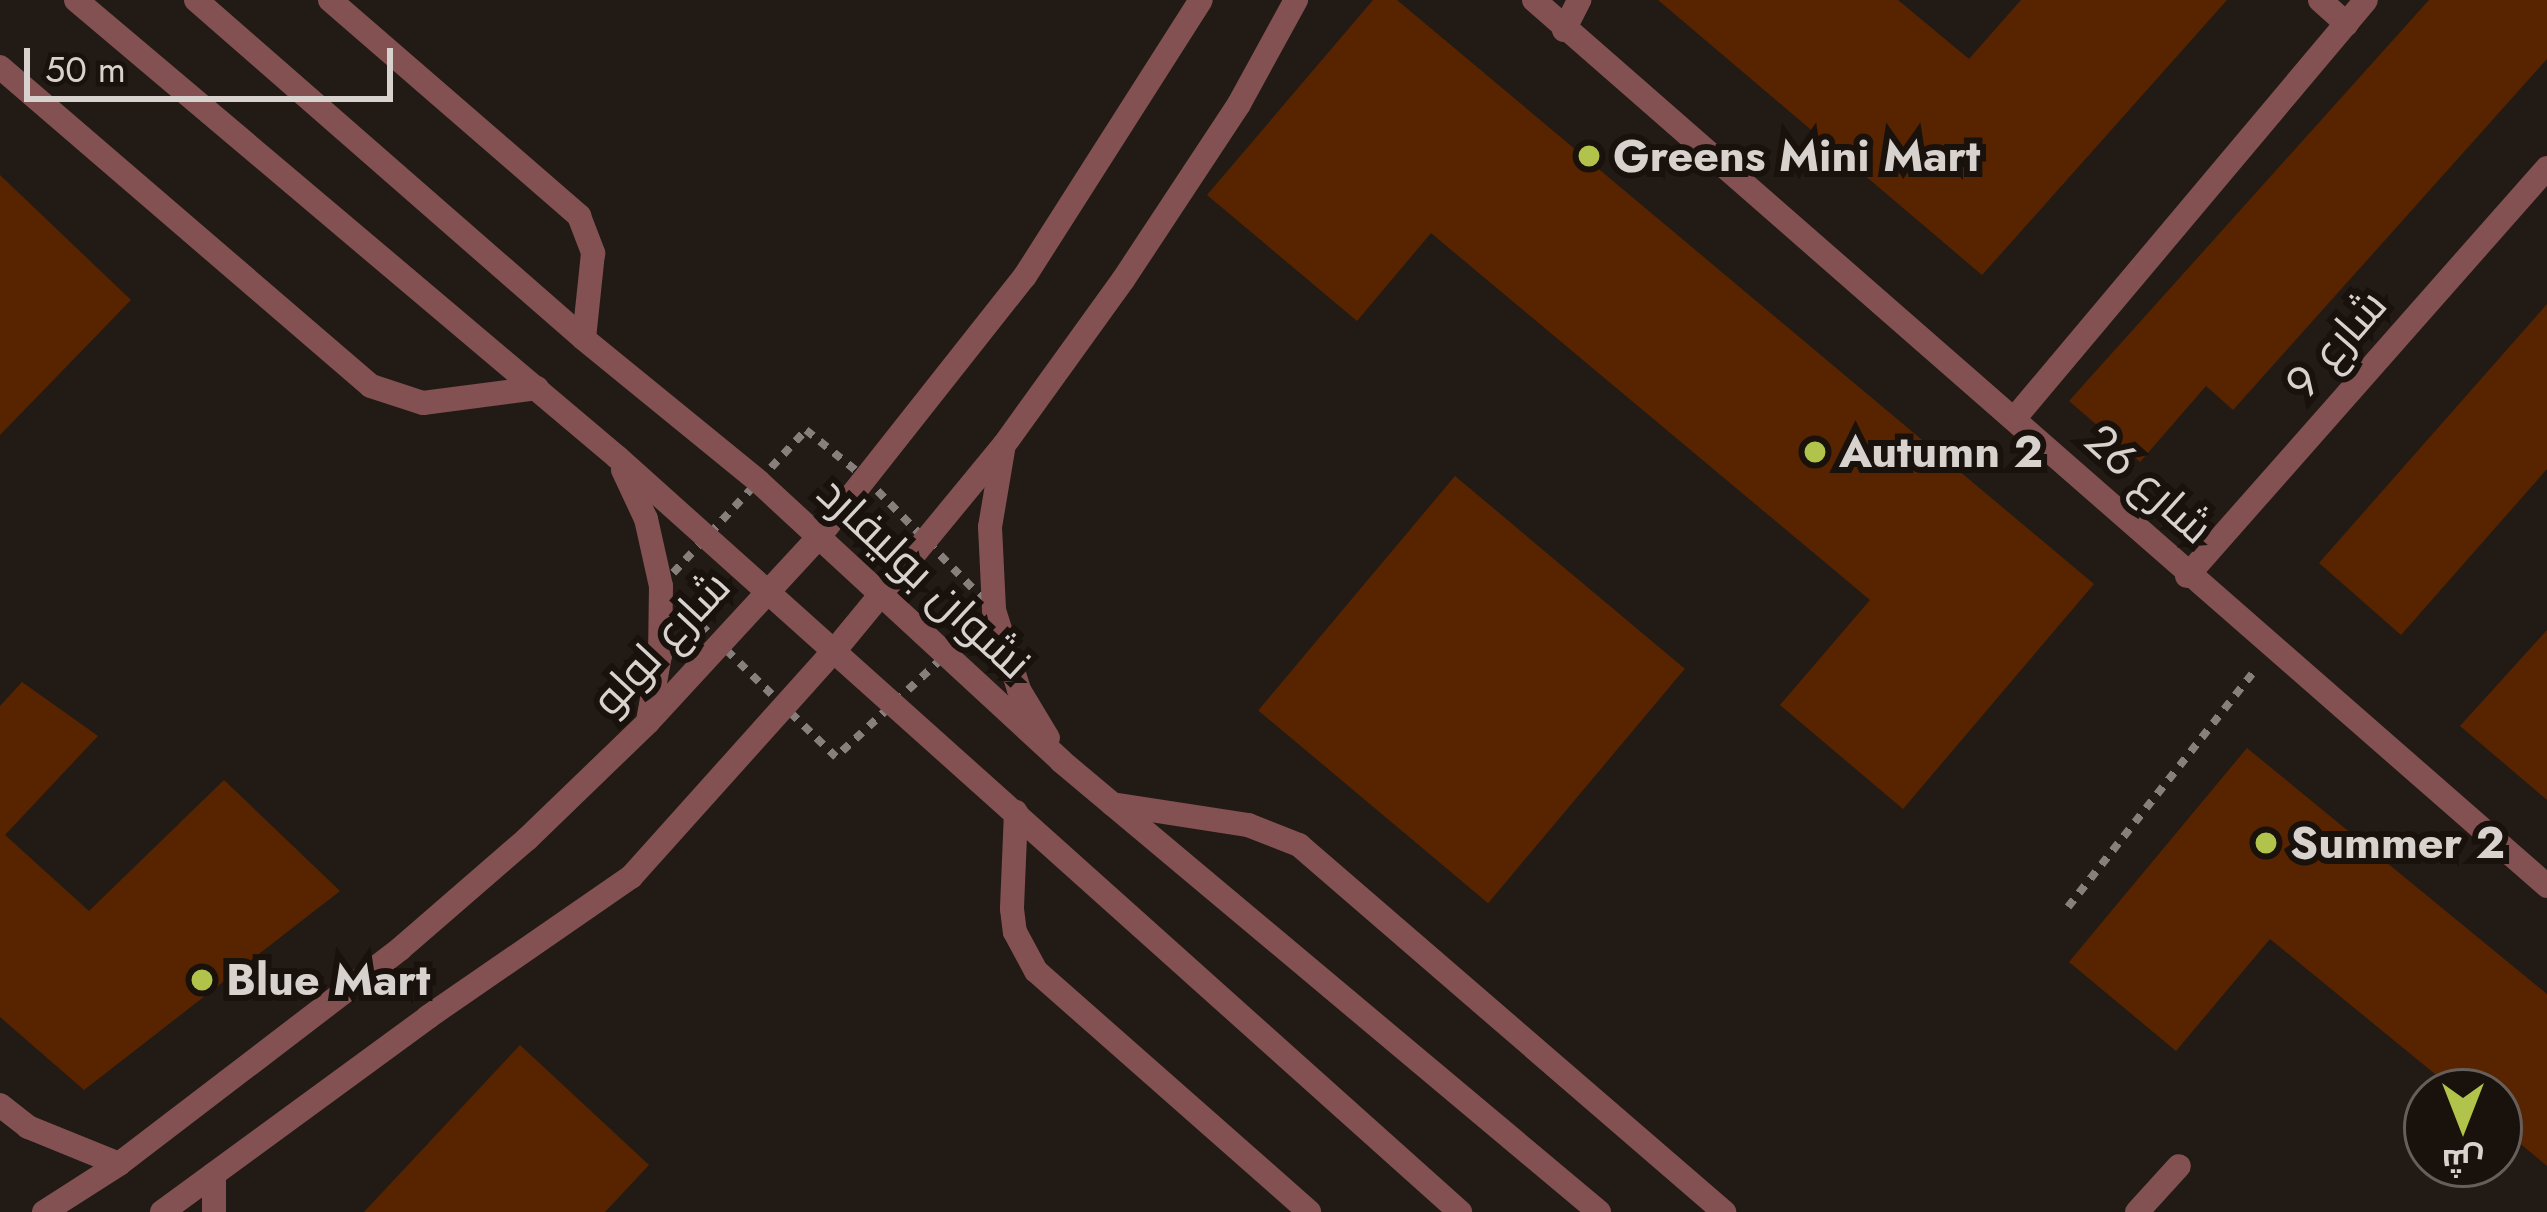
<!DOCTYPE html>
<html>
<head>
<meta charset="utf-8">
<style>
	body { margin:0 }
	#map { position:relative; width:2547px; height:1212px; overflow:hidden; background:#221a15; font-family:Jost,Cairo,sans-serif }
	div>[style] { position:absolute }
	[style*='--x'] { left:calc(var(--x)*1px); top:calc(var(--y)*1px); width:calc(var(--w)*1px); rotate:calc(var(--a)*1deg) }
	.building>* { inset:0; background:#582400; transform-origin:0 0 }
	.path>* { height:8px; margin-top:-4px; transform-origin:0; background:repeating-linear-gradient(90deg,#867f7b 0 9px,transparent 0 18px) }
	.service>* { height:24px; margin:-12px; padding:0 12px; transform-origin:12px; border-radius:12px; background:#835152 }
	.minor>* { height:24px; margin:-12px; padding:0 12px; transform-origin:12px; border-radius:12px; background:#835152 }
	.tertiary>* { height:24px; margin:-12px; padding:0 12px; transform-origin:12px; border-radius:12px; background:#835152 }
	.dots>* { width:33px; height:33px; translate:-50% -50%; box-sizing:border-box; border:6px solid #19110c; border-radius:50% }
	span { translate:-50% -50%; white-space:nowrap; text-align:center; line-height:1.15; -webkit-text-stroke:12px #19110c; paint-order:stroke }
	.poi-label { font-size:45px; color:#d8d2cf; font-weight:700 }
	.left { translate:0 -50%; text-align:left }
	.street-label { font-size:45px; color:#d8d2cf }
	.north { position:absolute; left:2403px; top:1068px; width:120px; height:120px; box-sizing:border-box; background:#19110c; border:3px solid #655e5a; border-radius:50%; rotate:180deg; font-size:33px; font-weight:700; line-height:48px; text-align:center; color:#d8d2cf }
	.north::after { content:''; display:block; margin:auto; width:42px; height:54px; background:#b2c34c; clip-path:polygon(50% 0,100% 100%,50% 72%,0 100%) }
	.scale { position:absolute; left:24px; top:48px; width:369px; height:54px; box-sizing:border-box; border:6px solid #d8d2cf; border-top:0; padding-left:15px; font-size:36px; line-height:42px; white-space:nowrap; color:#d8d2cf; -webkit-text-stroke:9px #19110c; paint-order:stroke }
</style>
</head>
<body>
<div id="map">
	<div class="building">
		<i style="clip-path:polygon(1373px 0,1397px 0,2094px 584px,1903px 809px,1780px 705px,1870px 600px,1431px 233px,1357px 321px,1207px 195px)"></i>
		<i style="clip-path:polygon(1658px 0,1898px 0,1969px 59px,2021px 0,2227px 0,1982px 275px)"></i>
		<i style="clip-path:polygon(2429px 0,2547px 0,2547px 59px,2233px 410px,2206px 386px,2140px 462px,2069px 401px)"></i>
		<i style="clip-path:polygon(0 175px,131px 300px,0 435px)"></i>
		<i style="clip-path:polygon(2547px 304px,2547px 469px,2401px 635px,2319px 563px)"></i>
		<i style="left:1455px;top:476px;width:300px;height:306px;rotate:40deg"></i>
		<i style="clip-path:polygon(2547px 630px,2547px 800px,2460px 726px)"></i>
		<i style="clip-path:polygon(22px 682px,98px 736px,5px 835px,89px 911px,224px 780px,340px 891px,84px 1090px,0 1017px,0 706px)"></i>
		<i style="clip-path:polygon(2247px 748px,2547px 994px,2547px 1166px,2499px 1126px,2499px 1092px,2457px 1092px,2270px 939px,2176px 1051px,2069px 962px)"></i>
		<i style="clip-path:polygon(520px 1045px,649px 1165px,605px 1212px,364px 1212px)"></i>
	</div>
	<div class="path">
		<i style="--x:806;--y:430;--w:76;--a:39.1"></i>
		<i style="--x:865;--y:478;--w:185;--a:45.7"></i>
		<i style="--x:994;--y:610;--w:216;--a:137.1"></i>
		<i style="--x:836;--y:757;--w:245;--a:-135.7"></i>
		<i style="--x:661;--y:586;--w:213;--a:-47.1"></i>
		<i style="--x:2068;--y:907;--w:298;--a:-51.7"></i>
	</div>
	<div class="service">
		<i style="--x:330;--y:0;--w:330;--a:40.9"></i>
		<i style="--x:579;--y:216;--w:40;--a:69"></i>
		<i style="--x:593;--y:253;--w:86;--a:96"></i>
		<i style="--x:2320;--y:0;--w:36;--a:42"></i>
		<i style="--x:0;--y:67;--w:489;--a:40.7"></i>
		<i style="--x:371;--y:386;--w:55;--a:18.1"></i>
		<i style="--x:423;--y:403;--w:115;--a:-7.5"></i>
		<i style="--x:1112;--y:804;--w:138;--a:8.8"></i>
		<i style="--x:1248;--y:825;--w:55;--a:21.4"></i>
		<i style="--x:1299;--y:845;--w:562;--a:40.81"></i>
		<i style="--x:1016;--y:812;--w:97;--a:92.4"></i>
		<i style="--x:1012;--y:909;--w:23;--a:83"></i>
		<i style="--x:1015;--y:932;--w:44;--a:61.7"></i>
		<i style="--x:1036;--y:971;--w:364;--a:41.4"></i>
		<i style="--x:2137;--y:1212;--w:62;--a:-47.6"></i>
	</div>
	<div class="minor">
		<i style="--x:1534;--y:0;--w:1346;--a:41.17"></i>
		<i style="--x:1564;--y:30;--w:34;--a:-63"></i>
		<i style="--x:2014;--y:419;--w:547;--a:-49.97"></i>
		<i style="--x:2187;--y:576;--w:544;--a:-48.58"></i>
		<i style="--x:0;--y:1105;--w:36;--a:38"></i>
		<i style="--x:28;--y:1127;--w:98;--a:22.1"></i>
		<i style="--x:214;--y:1174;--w:38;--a:90"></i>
	</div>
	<div class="tertiary">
		<i style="--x:76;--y:0;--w:708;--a:40.19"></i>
		<i style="--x:617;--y:457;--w:1132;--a:41.85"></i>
		<i style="--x:196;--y:0;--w:515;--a:41.14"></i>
		<i style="--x:584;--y:339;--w:225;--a:39.2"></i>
		<i style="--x:758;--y:481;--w:413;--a:42.7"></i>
		<i style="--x:1061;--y:761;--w:702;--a:39.97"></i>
		<i style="--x:1003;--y:450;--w:78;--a:99.6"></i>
		<i style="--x:990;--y:527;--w:83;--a:87.2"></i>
		<i style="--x:994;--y:610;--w:84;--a:72.6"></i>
		<i style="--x:1019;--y:690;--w:56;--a:58.9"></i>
		<i style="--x:623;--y:470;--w:54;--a:64.9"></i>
		<i style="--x:646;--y:519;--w:69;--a:77.4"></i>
		<i style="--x:661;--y:586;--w:69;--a:90.8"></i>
		<i style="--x:660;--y:655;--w:67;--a:100.3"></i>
		<i style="--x:44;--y:1212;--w:89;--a:-32.6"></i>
		<i style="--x:119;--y:1164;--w:354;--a:-37.4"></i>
		<i style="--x:400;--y:949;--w:168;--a:-40.9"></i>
		<i style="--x:527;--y:839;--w:168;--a:-44"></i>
		<i style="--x:648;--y:722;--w:251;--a:-47.3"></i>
		<i style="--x:818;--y:538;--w:334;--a:-51.7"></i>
		<i style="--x:1025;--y:276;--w:327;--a:-57.5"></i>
		<i style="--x:162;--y:1212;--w:330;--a:-36.2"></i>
		<i style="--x:428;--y:1017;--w:247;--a:-34.6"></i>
		<i style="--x:631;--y:877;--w:305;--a:-48.1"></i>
		<i style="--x:835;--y:650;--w:266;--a:-50.5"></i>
		<i style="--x:1004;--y:445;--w:203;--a:-54.2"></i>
		<i style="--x:1123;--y:280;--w:211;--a:-56.6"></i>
		<i style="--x:1239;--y:104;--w:119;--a:-61.3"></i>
	</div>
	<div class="dots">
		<i style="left:1589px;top:156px;background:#b2c34c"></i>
		<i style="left:1815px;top:452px;background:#b2c34c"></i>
		<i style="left:2266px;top:843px;background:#b2c34c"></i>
		<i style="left:202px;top:980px;background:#b2c34c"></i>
	</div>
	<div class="poi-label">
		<span class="left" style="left:1613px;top:156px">Greens Mini Mart</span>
		<span class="left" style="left:1839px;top:452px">Autumn 2</span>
		<span class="left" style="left:2290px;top:843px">Summer 2</span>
		<span class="left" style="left:226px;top:980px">Blue Mart</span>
	</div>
	<div class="street-label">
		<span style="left:2336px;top:344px;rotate:-49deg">شارع 9</span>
		<span style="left:2149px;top:484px;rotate:42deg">شارع 26</span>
		<span style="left:924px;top:578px;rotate:43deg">نشوان بوليفارد</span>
		<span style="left:661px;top:643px;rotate:-47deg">شارع لولو</span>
	</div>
	<div class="north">ش</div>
	<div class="scale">50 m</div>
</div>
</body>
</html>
